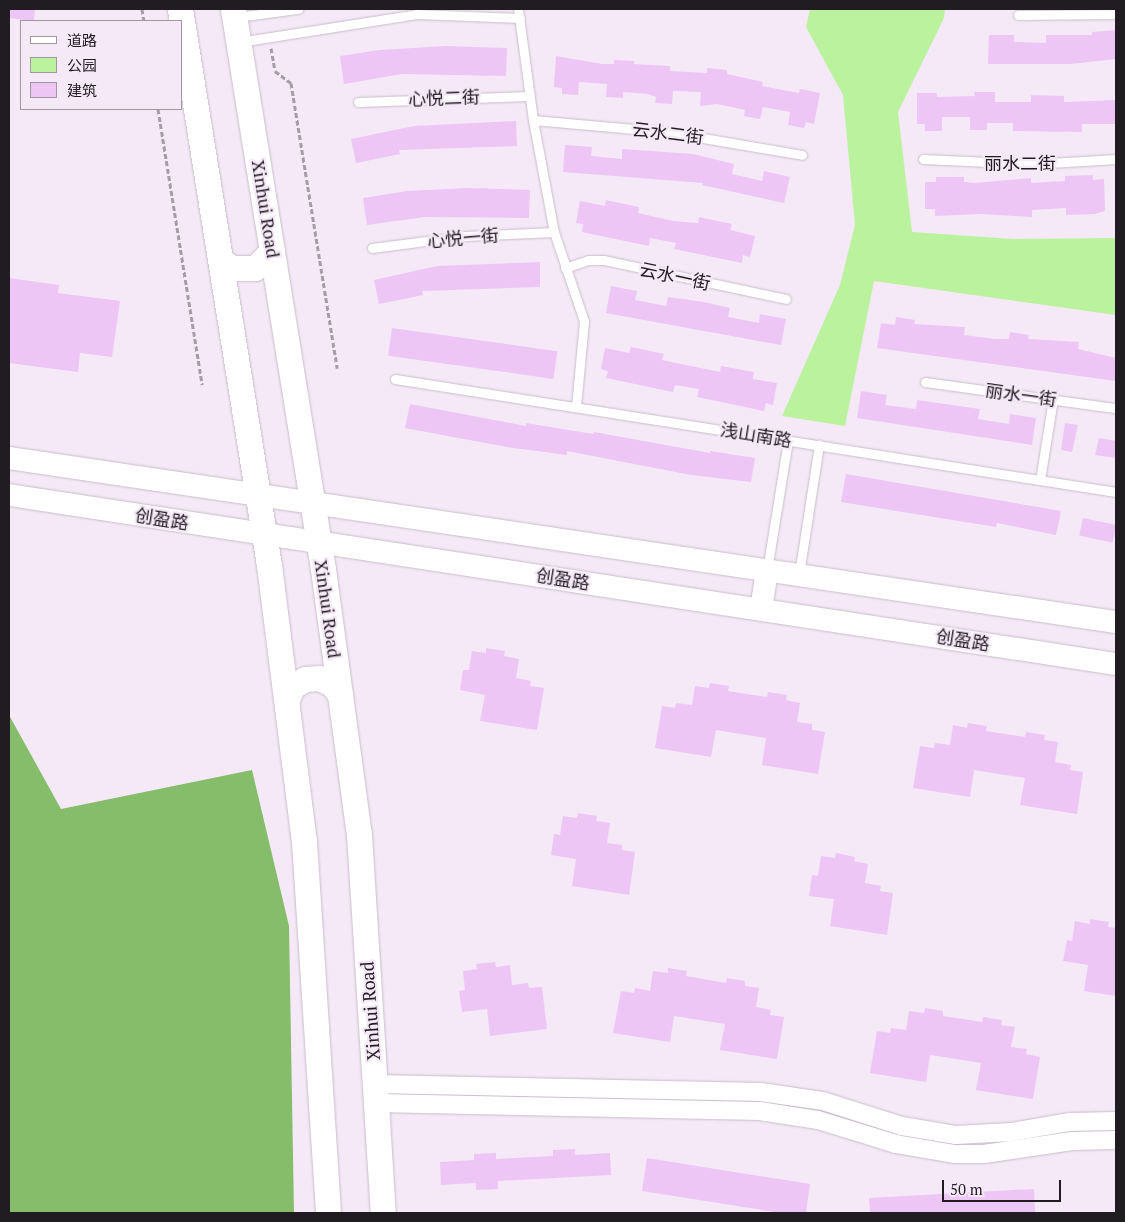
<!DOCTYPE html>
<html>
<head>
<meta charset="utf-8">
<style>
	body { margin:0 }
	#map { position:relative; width:1125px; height:1222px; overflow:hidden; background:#f5e9f7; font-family:"PT Serif","Noto Sans SC",serif }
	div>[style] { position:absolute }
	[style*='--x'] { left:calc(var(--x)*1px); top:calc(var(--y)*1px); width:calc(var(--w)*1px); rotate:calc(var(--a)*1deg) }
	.green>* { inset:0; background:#baf29e }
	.forest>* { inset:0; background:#86bd6a }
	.building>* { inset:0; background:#edc6f6; transform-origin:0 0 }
	.path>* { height:3px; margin-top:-1.5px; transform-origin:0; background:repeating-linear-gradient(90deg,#a69ca7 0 5px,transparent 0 7.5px) }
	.roads { filter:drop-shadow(0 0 1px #c8bcca) drop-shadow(0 0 1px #c8bcca) }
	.service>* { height:9px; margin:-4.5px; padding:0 4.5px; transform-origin:4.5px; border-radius:4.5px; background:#fff }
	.minor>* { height:18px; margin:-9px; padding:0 9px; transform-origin:9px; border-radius:9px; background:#fff }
	.tertiary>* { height:22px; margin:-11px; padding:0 11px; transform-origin:11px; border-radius:11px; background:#fff }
	.secondary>* { height:25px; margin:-12.5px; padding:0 12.5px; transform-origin:12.5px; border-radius:12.5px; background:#fff }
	span { translate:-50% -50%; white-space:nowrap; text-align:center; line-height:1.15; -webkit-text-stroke:4.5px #f5e9f7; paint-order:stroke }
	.street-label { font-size:18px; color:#211c21 }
	.frame { position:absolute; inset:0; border:10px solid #211c21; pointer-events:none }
	.legend { position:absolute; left:20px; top:20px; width:162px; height:90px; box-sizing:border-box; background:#f5e9f7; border:1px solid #a097a1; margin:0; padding:6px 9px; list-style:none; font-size:15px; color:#211c21 }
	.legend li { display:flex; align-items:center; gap:10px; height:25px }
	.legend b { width:25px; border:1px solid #a097a1 }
	.scale { position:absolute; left:942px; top:1180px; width:119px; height:22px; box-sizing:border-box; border:2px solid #211c21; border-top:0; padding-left:6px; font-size:15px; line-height:18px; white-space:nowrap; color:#211c21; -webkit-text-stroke:4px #f5e9f7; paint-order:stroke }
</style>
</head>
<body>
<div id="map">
	<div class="green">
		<i style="clip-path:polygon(810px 9px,945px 9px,944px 18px,898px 112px,912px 232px,1013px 239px,1116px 238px,1116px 315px,874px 281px,845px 426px,782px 416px,840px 285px,855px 225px,843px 95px,806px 27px)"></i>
	</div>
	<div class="forest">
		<i style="clip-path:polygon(9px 715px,61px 809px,252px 770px,289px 926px,294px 1213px,9px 1213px)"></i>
	</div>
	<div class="building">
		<i style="clip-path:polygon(9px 9px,35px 9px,34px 21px,9px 18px)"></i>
		<i style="clip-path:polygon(1116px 30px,1116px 59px,1071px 64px,988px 64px,989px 35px,1014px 35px,1014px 42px,1046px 43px,1046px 35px,1092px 35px,1092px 32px)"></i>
		<i style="clip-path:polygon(446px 46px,507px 48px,506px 76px,402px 74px,344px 84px,340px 56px,380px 50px)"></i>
		<i style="clip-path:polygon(556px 56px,602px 64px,614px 64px,614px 60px,634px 61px,634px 64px,670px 66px,670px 71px,707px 73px,707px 68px,727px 70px,727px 74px,763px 82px,762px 86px,799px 93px,800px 89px,820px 93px,814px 124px,806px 122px,804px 128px,788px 125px,790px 112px,763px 107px,760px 119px,744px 116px,745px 110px,717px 104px,700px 106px,701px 92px,673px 91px,672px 104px,655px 103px,656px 97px,648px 94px,623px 92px,623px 98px,606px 97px,607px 84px,579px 82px,578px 95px,562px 94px,562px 88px,554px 87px)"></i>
		<i style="clip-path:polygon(974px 92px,995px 92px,995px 102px,1031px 102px,1031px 95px,1064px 96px,1064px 102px,1116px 100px,1116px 124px,1082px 124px,1082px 132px,1013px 131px,1013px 123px,987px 123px,987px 130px,970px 130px,970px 117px,942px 117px,942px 131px,925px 131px,925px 124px,917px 124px,917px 93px,937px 93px,937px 97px,975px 96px)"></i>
		<i style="clip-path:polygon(516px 121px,517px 146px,399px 150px,400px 154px,356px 163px,351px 139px,414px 126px)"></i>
		<i style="clip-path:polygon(565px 145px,592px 147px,591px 156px,622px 159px,622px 149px,693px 154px,734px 164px,732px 174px,762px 181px,764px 171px,790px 177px,784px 203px,702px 185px,703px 183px,563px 172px)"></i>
		<i style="clip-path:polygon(1093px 175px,1093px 180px,1104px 179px,1105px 211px,1095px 214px,1066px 215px,1066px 208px,1032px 210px,1032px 217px,982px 214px,935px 216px,935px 209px,925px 209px,925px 182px,936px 182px,936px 177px,964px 177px,964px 182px,974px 183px,1031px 178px,1031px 183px,1065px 181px,1065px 176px)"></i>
		<i style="clip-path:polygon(469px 188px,530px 190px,529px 218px,425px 217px,367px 225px,363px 198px,407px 191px)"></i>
		<i style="clip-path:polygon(606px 200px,639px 207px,638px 213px,673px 221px,698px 223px,699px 217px,732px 224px,730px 230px,755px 236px,750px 257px,743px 255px,742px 263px,674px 249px,676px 243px,650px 238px,649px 246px,582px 232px,583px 224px,576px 223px,580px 201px,605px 206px)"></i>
		<i style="clip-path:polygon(540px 262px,540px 287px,422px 291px,423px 295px,379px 304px,374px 280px,437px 266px)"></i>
		<i style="clip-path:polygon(9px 278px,59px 285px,58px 293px,120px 301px,112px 357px,80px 353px,78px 372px,9px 363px)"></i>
		<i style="clip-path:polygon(611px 286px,637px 291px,635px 300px,666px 306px,668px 297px,704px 302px,730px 308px,728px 317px,759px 323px,760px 314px,786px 319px,781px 345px,606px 313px)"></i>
		<i style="clip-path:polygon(896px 317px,915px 320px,914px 324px,965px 327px,964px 335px,995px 339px,1009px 339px,1010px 332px,1029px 335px,1028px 339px,1079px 342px,1078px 349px,1116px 358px,1116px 381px,877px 348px,881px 323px,895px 325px)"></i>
		<i style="left:392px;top:328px;width:167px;height:28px;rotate:8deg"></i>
		<i style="clip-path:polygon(631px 347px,664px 354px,662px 360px,696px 367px,720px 372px,721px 366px,754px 372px,753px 379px,777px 383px,773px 405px,766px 403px,764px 411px,697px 397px,699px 389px,675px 385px,673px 392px,606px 378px,608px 371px,601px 369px,605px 348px,629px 353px)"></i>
		<i style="clip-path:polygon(861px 391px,887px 395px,885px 405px,916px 409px,917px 400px,980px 409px,978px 419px,1009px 424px,1010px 414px,1036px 418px,1032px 445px,857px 418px)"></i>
		<i style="clip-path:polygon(410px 404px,526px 426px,526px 423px,593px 434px,594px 432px,710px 453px,710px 451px,755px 458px,751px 482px,691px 475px,567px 451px,567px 455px,507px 447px,405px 428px)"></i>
		<i style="clip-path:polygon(1065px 423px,1078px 425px,1072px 452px,1061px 450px)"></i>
		<i style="clip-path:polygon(1099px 438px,1116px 441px,1116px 458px,1095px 455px)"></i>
		<i style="clip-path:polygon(846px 474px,1061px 511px,1056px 535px,997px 523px,996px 527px,841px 502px)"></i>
		<i style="left:1083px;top:518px;width:34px;height:18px;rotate:12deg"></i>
		<i style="clip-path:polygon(486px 648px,505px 651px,504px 656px,519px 659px,516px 678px,531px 681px,530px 686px,544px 688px,537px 730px,480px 721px,485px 695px,460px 690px,463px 670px,469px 670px,472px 651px,486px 653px)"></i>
		<i style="clip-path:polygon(710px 683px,729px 686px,728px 691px,753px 695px,767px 697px,768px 692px,787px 695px,786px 700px,800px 703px,797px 722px,812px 724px,812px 730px,825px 732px,818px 774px,762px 765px,766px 738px,716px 730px,711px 757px,655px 748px,662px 706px,675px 708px,676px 703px,692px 705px,695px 686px,709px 688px)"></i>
		<i style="clip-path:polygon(968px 723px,987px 726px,986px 731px,1025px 737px,1026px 732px,1045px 735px,1044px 740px,1058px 742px,1055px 762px,1071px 765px,1070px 770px,1083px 772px,1077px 814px,1020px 805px,1025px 778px,999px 774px,974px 770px,970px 797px,913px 788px,920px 746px,934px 748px,935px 743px,950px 745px,953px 725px,967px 728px)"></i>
		<i style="clip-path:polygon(578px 813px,597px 816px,596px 821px,610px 823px,607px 843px,622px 845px,622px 850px,635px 852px,629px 895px,572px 886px,576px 859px,551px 855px,554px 834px,560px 835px,563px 816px,577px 818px)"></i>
		<i style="clip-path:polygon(836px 853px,855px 857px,854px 861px,868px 864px,865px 883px,881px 886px,880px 891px,893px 893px,887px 935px,830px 926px,834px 899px,809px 896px,812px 875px,818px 876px,821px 856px,835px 858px)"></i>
		<i style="clip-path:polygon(1090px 919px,1109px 922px,1108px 927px,1116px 928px,1116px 996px,1084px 991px,1088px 965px,1063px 961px,1067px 940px,1072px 941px,1075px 921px,1090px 924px)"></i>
		<i style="clip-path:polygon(495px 962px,496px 967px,510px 965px,512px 985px,528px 983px,529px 988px,542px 987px,547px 1029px,490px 1036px,487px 1009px,462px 1012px,459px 991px,465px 990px,463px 971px,477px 969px,476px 964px)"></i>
		<i style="clip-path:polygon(668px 968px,687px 971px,686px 976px,726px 983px,727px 978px,745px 981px,745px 986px,759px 988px,756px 1007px,771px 1010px,770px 1015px,784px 1017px,777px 1059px,720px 1050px,725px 1024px,674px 1016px,670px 1042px,613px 1033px,621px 991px,634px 993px,635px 988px,650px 991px,653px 971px,668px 973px)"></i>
		<i style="clip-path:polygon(925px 1008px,943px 1011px,943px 1016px,982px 1022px,983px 1017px,1002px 1020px,1001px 1025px,1015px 1027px,1011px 1047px,1027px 1049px,1026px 1054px,1040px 1057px,1033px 1099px,976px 1090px,981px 1063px,956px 1059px,930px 1055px,926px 1082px,870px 1073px,877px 1031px,890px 1033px,891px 1028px,906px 1030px,909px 1011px,924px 1013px)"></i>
		<i style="clip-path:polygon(575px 1149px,575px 1155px,610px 1153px,611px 1175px,498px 1181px,498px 1189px,476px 1190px,476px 1183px,441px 1185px,440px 1162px,474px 1160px,474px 1154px,496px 1153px,496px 1159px,553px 1156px,553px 1150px)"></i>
		<i style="clip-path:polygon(647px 1158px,810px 1184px,806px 1213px,781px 1213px,642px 1191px)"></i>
		<i style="clip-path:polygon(1034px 1189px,1035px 1213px,870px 1213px,869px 1198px)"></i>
	</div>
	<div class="path">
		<i style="--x:142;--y:9;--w:12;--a:81"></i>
		<i style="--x:271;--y:48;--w:23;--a:80"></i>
		<i style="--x:275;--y:71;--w:20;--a:37"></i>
		<i style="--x:291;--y:83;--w:289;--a:80.8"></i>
		<i style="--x:158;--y:109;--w:279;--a:80.9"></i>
	</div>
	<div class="roads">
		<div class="service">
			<i style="--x:518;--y:9;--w:112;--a:82.3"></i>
			<i style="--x:533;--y:120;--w:114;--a:79.4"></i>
			<i style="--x:554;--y:232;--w:94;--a:71.4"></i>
			<i style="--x:584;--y:321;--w:86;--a:95.3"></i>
			<i style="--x:1018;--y:15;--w:98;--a:-0.6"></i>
			<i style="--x:237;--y:17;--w:62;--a:-7.5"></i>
			<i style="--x:239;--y:42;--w:180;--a:-8.9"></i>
			<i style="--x:417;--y:14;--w:103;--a:2.2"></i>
			<i style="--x:358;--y:102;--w:172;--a:-2"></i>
			<i style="--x:533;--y:120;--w:136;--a:5.1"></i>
			<i style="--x:668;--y:132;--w:136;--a:9.7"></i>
			<i style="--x:923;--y:159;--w:110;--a:2.6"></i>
			<i style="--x:1033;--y:164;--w:83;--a:-3.4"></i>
			<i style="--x:372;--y:248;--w:94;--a:-7.4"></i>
			<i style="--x:465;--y:236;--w:89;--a:-2.6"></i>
			<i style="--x:565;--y:268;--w:24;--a:-19"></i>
			<i style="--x:588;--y:260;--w:16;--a:0"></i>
			<i style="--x:604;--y:260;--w:186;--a:12.1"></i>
			<i style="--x:395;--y:379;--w:730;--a:8.91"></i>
			<i style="--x:925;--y:382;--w:193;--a:7.8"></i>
			<i style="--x:1040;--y:480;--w:82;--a:-80.9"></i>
			<i style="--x:767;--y:570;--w:132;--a:-80.8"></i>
			<i style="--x:799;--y:574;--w:131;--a:-81.2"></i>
		</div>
		<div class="minor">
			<i style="--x:375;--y:1084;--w:386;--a:1.2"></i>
			<i style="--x:761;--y:1092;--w:63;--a:8.3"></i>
			<i style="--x:823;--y:1101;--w:83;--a:17.6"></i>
			<i style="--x:902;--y:1126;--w:55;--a:9.5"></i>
			<i style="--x:956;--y:1135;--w:55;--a:-3.1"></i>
			<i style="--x:1011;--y:1132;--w:60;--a:-9.6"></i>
			<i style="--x:1070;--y:1122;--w:46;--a:-1.2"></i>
			<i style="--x:376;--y:1103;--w:384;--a:1.2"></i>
			<i style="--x:760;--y:1111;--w:59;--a:8.8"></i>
			<i style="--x:818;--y:1120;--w:82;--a:17.1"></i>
			<i style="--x:896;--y:1144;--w:60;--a:9.6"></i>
			<i style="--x:955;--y:1154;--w:29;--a:0"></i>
			<i style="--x:984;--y:1154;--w:89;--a:-8.4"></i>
			<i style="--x:1072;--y:1141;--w:44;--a:-1.3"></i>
		</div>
		<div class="tertiary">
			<i style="--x:9;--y:458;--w:1119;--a:8.43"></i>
			<i style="--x:9;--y:495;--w:1120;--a:8.68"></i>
			<i style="--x:761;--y:609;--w:39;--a:-81"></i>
		</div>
		<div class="secondary">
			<i style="--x:180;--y:9;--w:563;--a:80.91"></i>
			<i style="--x:269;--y:565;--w:278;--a:82.8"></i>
			<i style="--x:304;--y:841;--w:373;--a:86.3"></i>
			<i style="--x:233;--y:9;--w:567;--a:80.87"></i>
			<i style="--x:323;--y:569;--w:267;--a:82.3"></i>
			<i style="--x:359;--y:834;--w:380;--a:86.4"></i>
			<i style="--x:221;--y:260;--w:13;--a:39"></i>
			<i style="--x:231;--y:268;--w:24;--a:0"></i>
			<i style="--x:255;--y:268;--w:24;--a:-45"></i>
			<i style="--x:287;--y:699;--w:14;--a:-65"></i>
			<i style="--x:293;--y:686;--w:14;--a:-30"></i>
			<i style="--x:305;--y:679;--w:14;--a:-4"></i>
			<i style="--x:319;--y:678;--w:14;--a:25"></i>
			<i style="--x:332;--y:684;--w:14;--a:54"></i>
		</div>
	</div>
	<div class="street-label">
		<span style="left:444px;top:98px;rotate:-2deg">心悦二街</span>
		<span style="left:668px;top:133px;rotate:7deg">云水二街</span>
		<span style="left:1020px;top:163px">丽水二街</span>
		<span style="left:266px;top:209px;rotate:81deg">Xinhui Road</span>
		<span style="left:463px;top:238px;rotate:-5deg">心悦一街</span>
		<span style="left:675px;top:276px;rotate:12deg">云水一街</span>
		<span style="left:1021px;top:395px;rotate:8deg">丽水一街</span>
		<span style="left:756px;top:435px;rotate:9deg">浅山南路</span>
		<span style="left:162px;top:519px;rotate:9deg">创盈路</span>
		<span style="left:563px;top:579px;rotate:9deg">创盈路</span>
		<span style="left:328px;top:609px;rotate:82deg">Xinhui Road</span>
		<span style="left:963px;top:640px;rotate:9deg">创盈路</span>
		<span style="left:370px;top:1011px;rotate:-94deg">Xinhui Road</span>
	</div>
	<div class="frame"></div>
	<ul class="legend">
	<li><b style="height:6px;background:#fff"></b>道路</li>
	<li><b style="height:14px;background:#baf29e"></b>公园</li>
	<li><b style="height:14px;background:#edc6f6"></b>建筑</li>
	</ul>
	<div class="scale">50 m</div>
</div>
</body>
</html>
